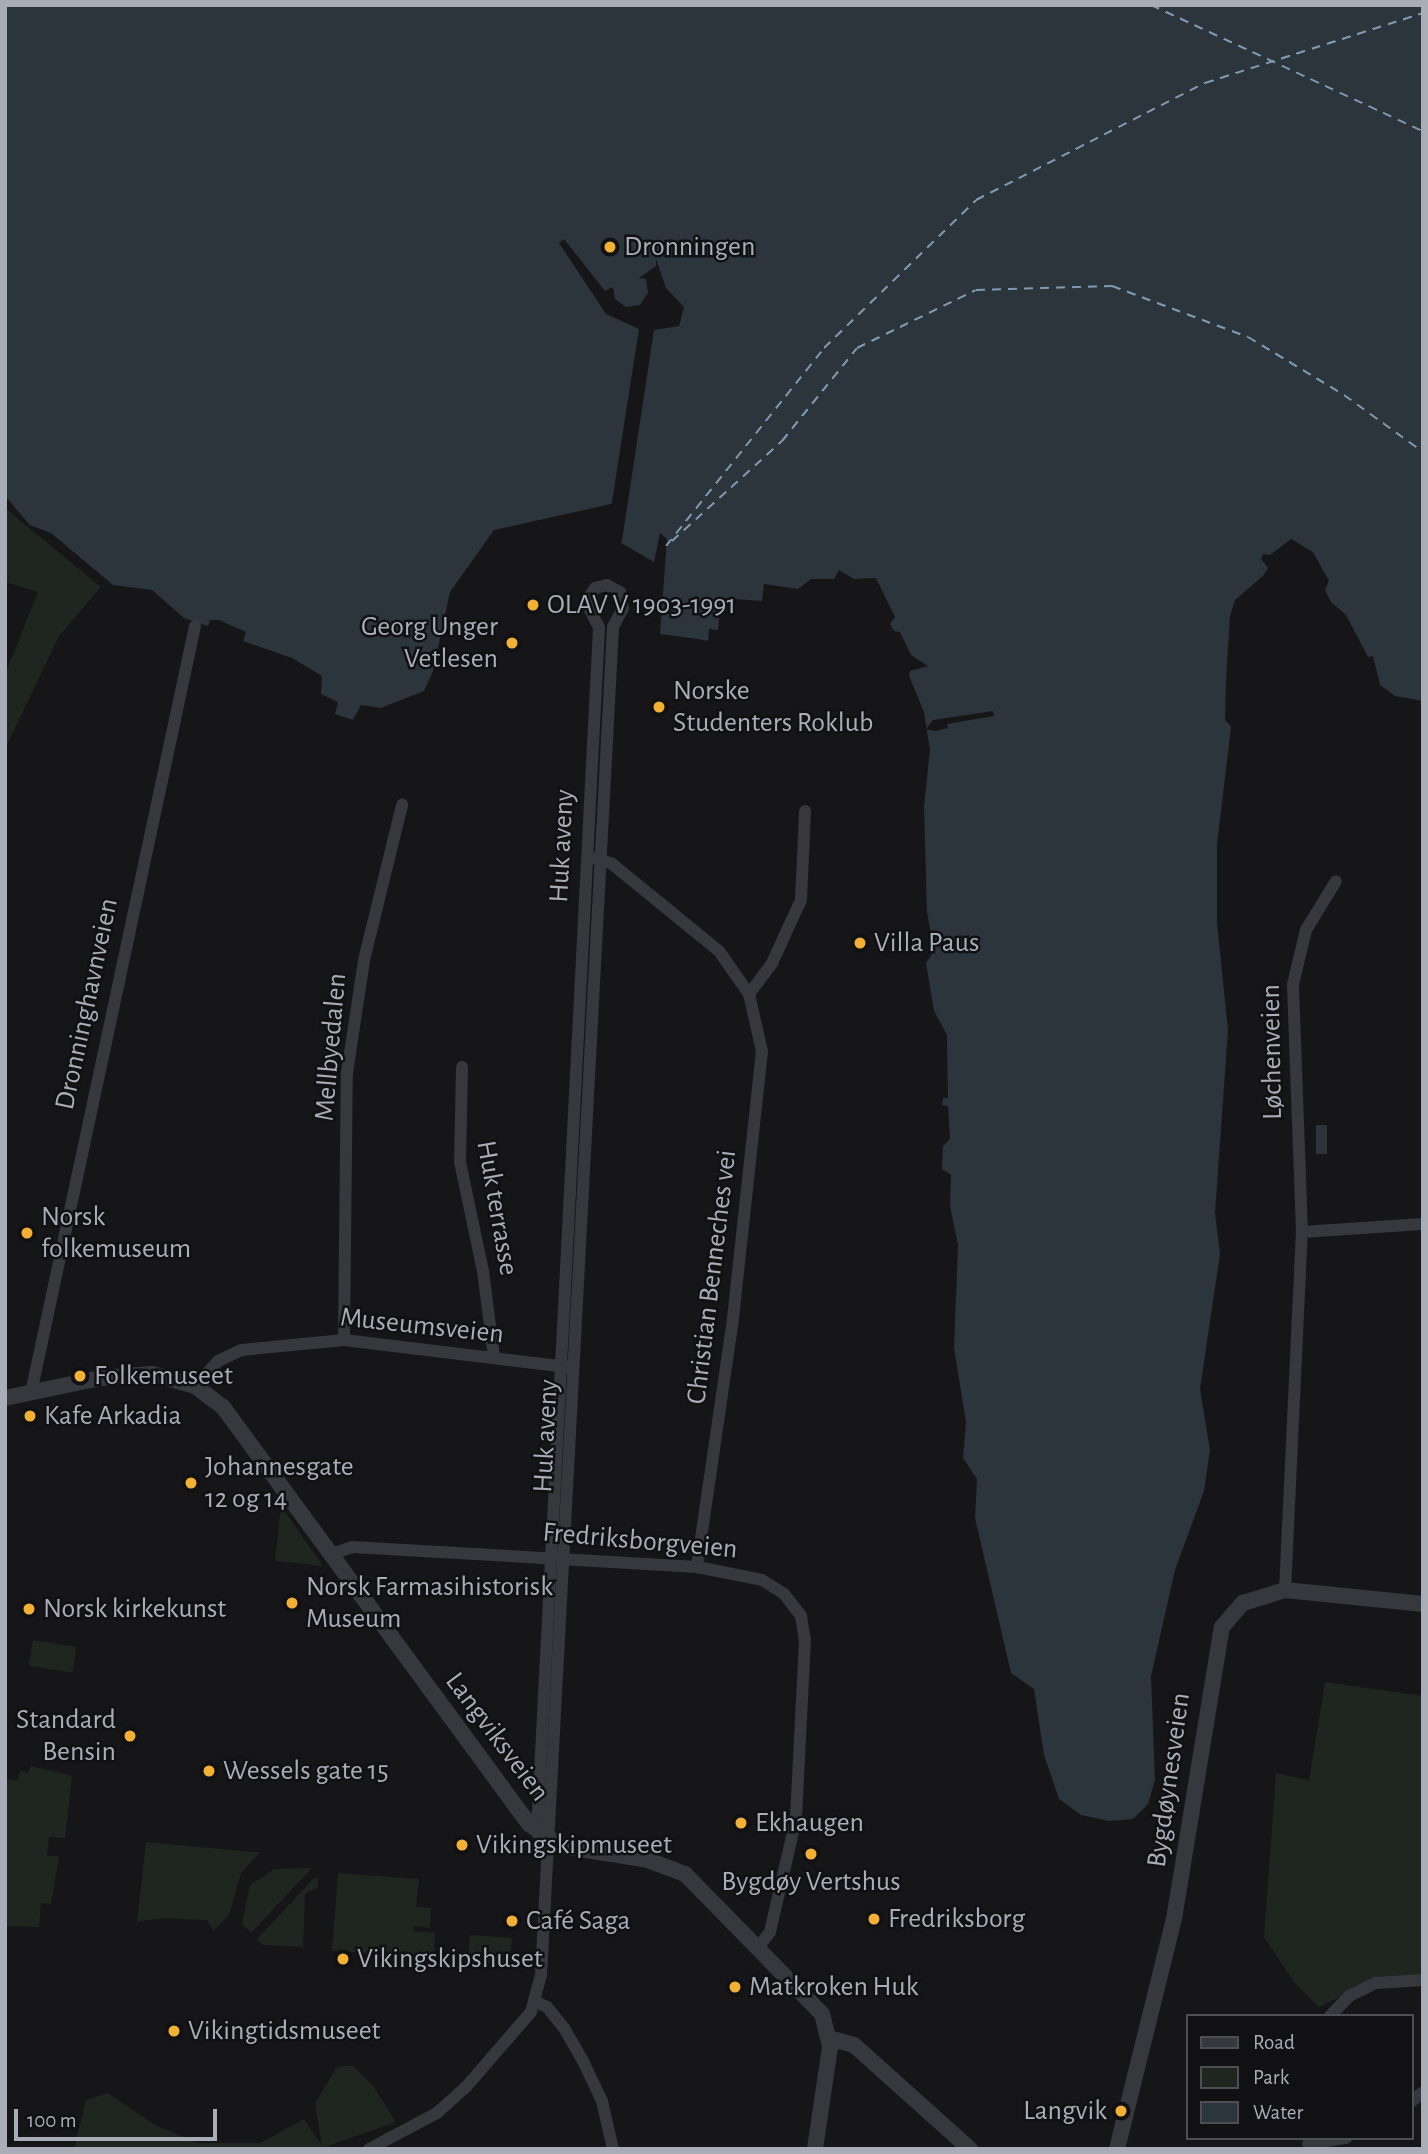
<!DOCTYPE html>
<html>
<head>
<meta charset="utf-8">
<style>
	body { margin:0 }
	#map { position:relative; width:1428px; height:2154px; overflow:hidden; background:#161618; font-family:"Alegreya Sans",sans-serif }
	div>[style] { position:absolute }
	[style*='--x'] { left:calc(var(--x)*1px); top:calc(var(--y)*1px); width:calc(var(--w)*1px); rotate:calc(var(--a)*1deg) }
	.green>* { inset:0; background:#1e261f; transform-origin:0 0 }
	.water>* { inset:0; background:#2c353c; transform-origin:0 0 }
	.pier>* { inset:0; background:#161618 }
	.ferry>* { height:2px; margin-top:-1px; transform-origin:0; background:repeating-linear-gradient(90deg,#7f9bb3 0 9px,transparent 0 16px) }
	.minor>* { height:12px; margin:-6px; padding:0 6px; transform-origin:6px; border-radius:6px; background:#37383d }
	.tertiary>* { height:16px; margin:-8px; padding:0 8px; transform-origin:8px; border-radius:8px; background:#37383d }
	.dots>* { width:19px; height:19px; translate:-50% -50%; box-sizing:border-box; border:4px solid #111113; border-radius:50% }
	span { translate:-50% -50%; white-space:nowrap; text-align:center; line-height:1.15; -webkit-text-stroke:5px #111113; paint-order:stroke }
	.poi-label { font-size:28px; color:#a8adb8 }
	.left { translate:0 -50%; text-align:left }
	.right { translate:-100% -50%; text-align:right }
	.street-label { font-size:28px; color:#a8adb8 }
	.frame { position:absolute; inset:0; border:7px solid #a8adb8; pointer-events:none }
	.legend { position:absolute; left:1186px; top:2014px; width:228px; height:126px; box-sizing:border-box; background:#111113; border:2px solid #4d4f55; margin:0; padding:9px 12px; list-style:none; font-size:21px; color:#a8adb8 }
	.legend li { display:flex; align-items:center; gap:14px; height:35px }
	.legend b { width:35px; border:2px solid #4d4f55 }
	.scale { position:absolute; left:14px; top:2109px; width:203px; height:32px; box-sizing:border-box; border:4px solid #a8adb8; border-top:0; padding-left:9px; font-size:21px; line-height:24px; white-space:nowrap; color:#a8adb8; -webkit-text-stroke:5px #111113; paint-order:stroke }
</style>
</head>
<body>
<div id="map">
	<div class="green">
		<i style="clip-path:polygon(5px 508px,101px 587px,59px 636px,5px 749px,5px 675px,38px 592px,5px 582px)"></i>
		<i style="clip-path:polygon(281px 1506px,323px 1566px,275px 1561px)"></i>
		<i style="left:33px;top:1640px;width:44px;height:26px;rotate:9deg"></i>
		<i style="clip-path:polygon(1325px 1682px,1423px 1696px,1423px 1979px,1382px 1977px,1319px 2007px,1294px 1982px,1264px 1937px,1276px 1773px,1309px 1780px)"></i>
		<i style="clip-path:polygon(31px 1766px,72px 1776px,65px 1838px,49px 1837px,47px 1856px,59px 1856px,51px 1904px,41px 1903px,39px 1927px,5px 1926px,5px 1779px,17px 1781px,20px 1771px,28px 1773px)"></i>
		<i style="clip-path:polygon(146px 1842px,242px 1851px,260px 1852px,241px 1873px,229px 1915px,213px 1931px,207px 1920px,163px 1918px,137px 1922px)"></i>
		<i style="clip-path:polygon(312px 1868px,251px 1933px,242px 1924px,250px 1885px,274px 1869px)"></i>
		<i style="clip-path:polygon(338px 1873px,419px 1879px,416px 1907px,431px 1908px,430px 1928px,414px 1926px,413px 1931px,435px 1933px,434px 1951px,429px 1956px,332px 1951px)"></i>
		<i style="clip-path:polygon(314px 1878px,318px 1878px,318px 1887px,305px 1894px,303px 1947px,263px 1945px,257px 1939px)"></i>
		<i style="left:470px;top:1935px;width:42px;height:29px;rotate:4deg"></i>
		<i style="clip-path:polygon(345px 2066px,353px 2066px,373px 2086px,396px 2122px,319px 2149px,74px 2149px,86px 2100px,108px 2093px,155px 2125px,198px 2143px,260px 2143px,304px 2119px,322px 2146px,315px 2104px,336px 2068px)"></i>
	</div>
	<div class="water">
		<i style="clip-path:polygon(5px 5px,1423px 5px,1423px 701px,1395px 696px,1380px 685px,1373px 656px,1368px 657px,1346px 615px,1331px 602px,1325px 590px,1329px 581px,1313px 552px,1291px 539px,1270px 555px,1263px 554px,1261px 559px,1268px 568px,1263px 576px,1235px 600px,1230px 616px,1226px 681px,1225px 720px,1231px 727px,1217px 845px,1217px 923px,1228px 1030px,1215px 1213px,1220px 1254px,1200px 1389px,1210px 1450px,1204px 1491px,1175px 1570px,1151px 1676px,1155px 1780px,1148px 1804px,1133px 1819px,1109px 1821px,1081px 1815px,1059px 1799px,1044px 1755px,1034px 1689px,1011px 1673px,975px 1518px,977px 1479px,963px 1458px,966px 1422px,954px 1348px,958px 1245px,950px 1206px,951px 1175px,942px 1169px,943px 1146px,950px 1139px,948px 1106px,942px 1105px,943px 1098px,948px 1098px,947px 1035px,934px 1011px,926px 963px,934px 951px,927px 912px,924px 806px,930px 750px,924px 712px,909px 676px,910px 671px,928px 666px,911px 655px,900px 632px,894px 631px,890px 624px,895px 617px,876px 578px,854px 579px,839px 570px,834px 579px,811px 579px,798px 589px,764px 584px,762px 601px,721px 598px,718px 630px,709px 629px,708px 641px,698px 639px,660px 634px,667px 539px,660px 533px,654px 562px,621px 543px,627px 505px,611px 504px,494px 530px,450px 592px,433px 671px,424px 691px,381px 708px,361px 705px,353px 720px,335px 714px,338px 702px,321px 694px,322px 676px,292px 658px,243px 641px,246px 632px,219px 620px,210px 620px,208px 626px,184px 618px,152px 590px,113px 585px,51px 533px,30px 525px,5px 496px)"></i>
		<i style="left:1316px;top:1125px;width:11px;height:29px"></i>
	</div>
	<div class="pier">
		<i style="clip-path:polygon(564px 239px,605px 291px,613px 287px,615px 299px,626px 307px,640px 305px,648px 293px,646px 279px,639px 278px,656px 266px,656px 259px,666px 288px,684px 307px,679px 326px,654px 330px,621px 547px,623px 509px,611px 508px,639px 329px,606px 314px,559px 243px)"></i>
		<i style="clip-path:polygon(993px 711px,994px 716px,947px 724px,948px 728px,935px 731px,926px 729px,933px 720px)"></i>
	</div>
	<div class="ferry">
		<i style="--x:1151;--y:5;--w:300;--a:24.9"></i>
		<i style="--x:672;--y:541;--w:149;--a:-42.3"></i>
		<i style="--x:782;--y:441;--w:119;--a:-51.1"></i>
		<i style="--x:857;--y:348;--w:132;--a:-26"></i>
		<i style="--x:976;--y:290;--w:136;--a:-1.7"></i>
		<i style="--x:1112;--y:286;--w:145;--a:20.6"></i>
		<i style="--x:1248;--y:337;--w:112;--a:31.1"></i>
		<i style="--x:1344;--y:395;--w:97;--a:35.8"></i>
		<i style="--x:666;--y:546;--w:253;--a:-51.4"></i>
		<i style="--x:824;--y:348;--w:212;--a:-44.2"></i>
		<i style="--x:976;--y:200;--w:257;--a:-27.1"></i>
		<i style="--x:1205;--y:83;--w:229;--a:-17.8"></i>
	</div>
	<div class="minor">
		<i style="--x:593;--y:858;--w:19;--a:16"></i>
		<i style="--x:611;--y:863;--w:139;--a:39.2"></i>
		<i style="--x:719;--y:951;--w:52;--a:55.1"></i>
		<i style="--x:749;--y:994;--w:58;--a:77.2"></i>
		<i style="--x:762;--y:1051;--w:270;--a:96.2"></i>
		<i style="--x:733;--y:1319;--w:251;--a:98.3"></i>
		<i style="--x:749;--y:994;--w:39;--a:-53"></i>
		<i style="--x:772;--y:963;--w:69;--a:-65.3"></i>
		<i style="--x:801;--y:900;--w:89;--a:-87.4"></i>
		<i style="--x:462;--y:1067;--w:95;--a:91.2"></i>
		<i style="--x:460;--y:1162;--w:111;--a:78.1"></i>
		<i style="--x:483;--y:1271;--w:87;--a:82.7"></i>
		<i style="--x:1302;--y:1232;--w:121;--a:-3.8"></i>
		<i style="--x:344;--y:1340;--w:267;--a:-89.4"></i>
		<i style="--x:347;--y:1073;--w:114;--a:-81.4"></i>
		<i style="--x:364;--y:960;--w:160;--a:-76.2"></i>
		<i style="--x:195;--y:1386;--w:34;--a:-47"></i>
		<i style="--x:218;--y:1361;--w:26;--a:-25"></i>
		<i style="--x:242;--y:1350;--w:102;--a:-5.6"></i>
		<i style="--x:344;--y:1340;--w:225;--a:6.9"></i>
		<i style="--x:31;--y:1393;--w:784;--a:-77.93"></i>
		<i style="--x:331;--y:1554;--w:22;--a:-18"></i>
		<i style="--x:352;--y:1547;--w:346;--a:3.3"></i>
		<i style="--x:697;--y:1567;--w:66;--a:11.3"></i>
		<i style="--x:762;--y:1580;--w:26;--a:32"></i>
		<i style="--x:784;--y:1594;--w:28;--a:52"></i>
		<i style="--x:801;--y:1616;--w:24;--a:81"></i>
		<i style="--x:805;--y:1640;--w:179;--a:92.9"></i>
		<i style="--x:796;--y:1819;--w:116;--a:103"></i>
		<i style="--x:770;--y:1932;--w:20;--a:127"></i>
		<i style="--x:1285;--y:1590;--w:358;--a:-87.3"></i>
		<i style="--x:1302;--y:1232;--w:248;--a:-92.1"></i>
		<i style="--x:1293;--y:984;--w:56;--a:-76.5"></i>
		<i style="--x:1306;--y:930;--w:57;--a:-58.5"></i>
		<i style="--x:536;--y:2002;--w:12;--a:24"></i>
		<i style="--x:547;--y:2007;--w:27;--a:51"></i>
		<i style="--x:564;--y:2028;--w:38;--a:60"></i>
		<i style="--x:583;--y:2061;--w:44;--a:64.6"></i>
		<i style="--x:602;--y:2101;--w:49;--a:77.1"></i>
		<i style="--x:1330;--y:2016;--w:28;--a:-46"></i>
		<i style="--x:1349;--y:1996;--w:30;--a:-26"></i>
		<i style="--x:1376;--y:1983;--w:47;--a:-3.7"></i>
		<i style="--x:1412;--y:2101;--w:14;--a:-39"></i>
		<i style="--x:1308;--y:2144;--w:39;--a:-9"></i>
		<i style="--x:369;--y:2149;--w:77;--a:-27.9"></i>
		<i style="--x:437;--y:2113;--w:39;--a:-42"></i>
		<i style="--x:466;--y:2087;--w:99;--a:-49.1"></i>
		<i style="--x:531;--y:2012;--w:38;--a:-75"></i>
		<i style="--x:541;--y:1975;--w:1350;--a:-86.94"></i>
		<i style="--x:613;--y:627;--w:21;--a:-62"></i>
		<i style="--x:623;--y:608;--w:16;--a:-101"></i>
		<i style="--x:620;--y:592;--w:15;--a:-152"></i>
		<i style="--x:607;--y:585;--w:12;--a:166"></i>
		<i style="--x:595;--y:588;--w:17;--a:123"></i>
		<i style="--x:586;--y:602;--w:29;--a:63"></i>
		<i style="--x:599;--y:628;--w:1206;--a:92.95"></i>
	</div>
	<div class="tertiary">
		<i style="--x:5;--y:1398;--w:97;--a:-11.9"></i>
		<i style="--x:100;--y:1378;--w:52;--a:-4.4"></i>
		<i style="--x:152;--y:1374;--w:45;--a:15.6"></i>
		<i style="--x:195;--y:1386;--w:35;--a:37"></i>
		<i style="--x:223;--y:1407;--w:517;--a:53.73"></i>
		<i style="--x:529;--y:1824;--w:39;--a:35"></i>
		<i style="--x:561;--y:1846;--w:88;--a:9.1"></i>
		<i style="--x:648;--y:1860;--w:40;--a:21"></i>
		<i style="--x:685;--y:1874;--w:196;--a:45.6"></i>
		<i style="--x:822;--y:2014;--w:34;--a:76"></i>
		<i style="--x:830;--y:2047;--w:103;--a:98.4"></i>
		<i style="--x:829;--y:2038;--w:26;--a:16"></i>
		<i style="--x:854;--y:2045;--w:156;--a:41.9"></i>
		<i style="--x:1117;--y:2149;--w:237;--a:-76.1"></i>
		<i style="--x:1174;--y:1919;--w:296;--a:-80.7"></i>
		<i style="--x:1222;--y:1627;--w:32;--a:-49"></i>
		<i style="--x:1243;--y:1603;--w:44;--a:-17.2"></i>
		<i style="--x:1285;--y:1590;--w:139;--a:5.8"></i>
	</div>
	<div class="dots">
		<i style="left:610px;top:247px;background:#f2b134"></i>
		<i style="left:533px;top:605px;background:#f2b134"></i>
		<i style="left:512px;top:643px;background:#f2b134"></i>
		<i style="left:659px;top:707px;background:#f2b134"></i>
		<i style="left:860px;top:943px;background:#f2b134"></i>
		<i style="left:27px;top:1233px;background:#f2b134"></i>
		<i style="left:80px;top:1376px;background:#f2b134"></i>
		<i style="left:30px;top:1416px;background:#f2b134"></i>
		<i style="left:191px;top:1483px;background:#f2b134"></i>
		<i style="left:292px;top:1603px;background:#f2b134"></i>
		<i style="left:29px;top:1609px;background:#f2b134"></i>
		<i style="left:130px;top:1736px;background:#f2b134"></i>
		<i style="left:209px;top:1771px;background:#f2b134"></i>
		<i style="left:741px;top:1823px;background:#f2b134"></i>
		<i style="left:462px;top:1845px;background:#f2b134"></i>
		<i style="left:811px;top:1854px;background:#f2b134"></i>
		<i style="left:874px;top:1919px;background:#f2b134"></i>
		<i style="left:512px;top:1921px;background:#f2b134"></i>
		<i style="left:343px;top:1959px;background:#f2b134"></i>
		<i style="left:735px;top:1987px;background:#f2b134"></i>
		<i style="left:174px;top:2031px;background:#f2b134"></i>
		<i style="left:1121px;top:2111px;background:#f2b134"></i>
	</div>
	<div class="poi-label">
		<span class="left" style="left:624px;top:247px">Dronningen</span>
		<span class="left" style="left:547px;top:605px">OLAV V 1903-1991</span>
		<span class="right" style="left:498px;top:643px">Georg Unger<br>Vetlesen</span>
		<span class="left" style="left:673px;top:707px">Norske<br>Studenters Roklub</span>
		<span class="left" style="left:874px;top:943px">Villa Paus</span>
		<span class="left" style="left:41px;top:1233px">Norsk<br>folkemuseum</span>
		<span class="left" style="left:94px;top:1376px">Folkemuseet</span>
		<span class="left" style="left:44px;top:1416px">Kafe Arkadia</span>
		<span class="left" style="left:205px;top:1483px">Johannesgate<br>12 og 14</span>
		<span class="left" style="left:306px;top:1603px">Norsk Farmasihistorisk<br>Museum</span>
		<span class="left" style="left:43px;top:1609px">Norsk kirkekunst</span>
		<span class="right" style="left:116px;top:1736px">Standard<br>Bensin</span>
		<span class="left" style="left:223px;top:1771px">Wessels gate 15</span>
		<span class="left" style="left:755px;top:1823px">Ekhaugen</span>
		<span class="left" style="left:476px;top:1845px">Vikingskipmuseet</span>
		<span style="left:811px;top:1882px">Bygdøy Vertshus</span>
		<span class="left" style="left:888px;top:1919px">Fredriksborg</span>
		<span class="left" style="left:526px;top:1921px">Café Saga</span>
		<span class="left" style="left:357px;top:1959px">Vikingskipshuset</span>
		<span class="left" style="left:749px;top:1987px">Matkroken Huk</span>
		<span class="left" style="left:188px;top:2031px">Vikingtidsmuseet</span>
		<span class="right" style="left:1107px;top:2111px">Langvik</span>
	</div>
	<div class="street-label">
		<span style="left:562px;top:846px;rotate:-87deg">Huk aveny</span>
		<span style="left:87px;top:1004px;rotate:-78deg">Dronninghavnveien</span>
		<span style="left:331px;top:1047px;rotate:-85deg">Mellbyedalen</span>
		<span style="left:1272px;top:1052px;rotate:-91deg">Løchenveien</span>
		<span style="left:497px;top:1208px;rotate:80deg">Huk terrasse</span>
		<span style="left:712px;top:1277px;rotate:-83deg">Christian Benneches vei</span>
		<span style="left:422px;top:1326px;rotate:6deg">Museumsveien</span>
		<span style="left:546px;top:1436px;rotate:-87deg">Huk aveny</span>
		<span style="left:640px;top:1541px;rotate:5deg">Fredriksborgveien</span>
		<span style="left:497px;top:1737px;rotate:53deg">Langviksveien</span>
		<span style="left:1169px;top:1780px;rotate:-82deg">Bygdøynesveien</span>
	</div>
	<div class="frame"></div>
	<ul class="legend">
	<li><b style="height:9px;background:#37383d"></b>Road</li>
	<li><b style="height:19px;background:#1e261f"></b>Park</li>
	<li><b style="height:19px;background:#2c353c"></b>Water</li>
	</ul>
	<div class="scale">100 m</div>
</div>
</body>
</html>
